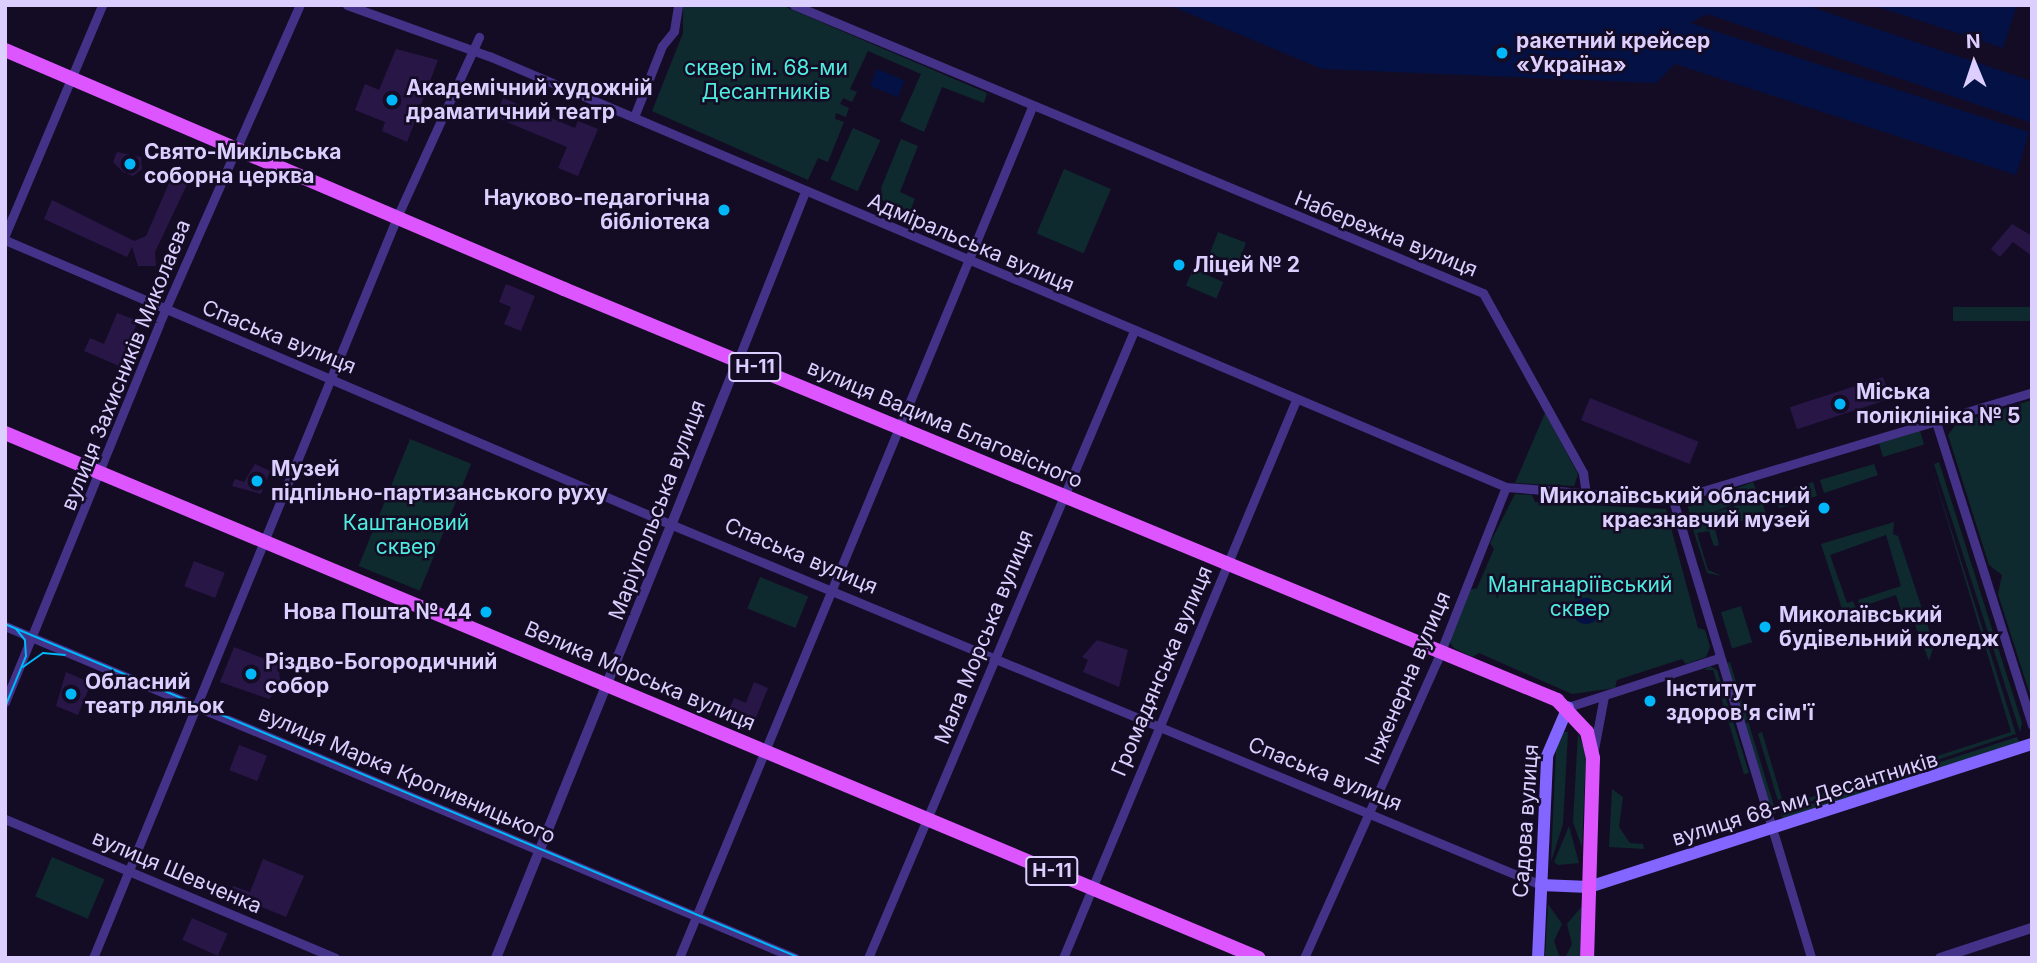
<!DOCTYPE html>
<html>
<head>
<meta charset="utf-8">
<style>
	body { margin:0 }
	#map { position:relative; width:2037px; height:963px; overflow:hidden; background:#140c24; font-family:Inter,sans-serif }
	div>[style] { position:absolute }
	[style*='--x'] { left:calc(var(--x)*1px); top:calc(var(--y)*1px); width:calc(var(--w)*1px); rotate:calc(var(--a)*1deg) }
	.green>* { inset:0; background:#0e2a2e; transform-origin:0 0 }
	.water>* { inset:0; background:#041144; transform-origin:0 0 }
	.round { border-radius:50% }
	.building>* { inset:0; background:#281647; transform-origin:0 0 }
	.minor>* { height:9px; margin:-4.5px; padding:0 4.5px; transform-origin:4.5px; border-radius:4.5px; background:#433288 }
	.tertiary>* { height:10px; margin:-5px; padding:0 5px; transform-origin:5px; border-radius:5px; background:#433288 }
	.secondary>* { height:12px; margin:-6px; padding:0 6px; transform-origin:6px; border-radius:6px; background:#8365ff }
	.primary>* { height:14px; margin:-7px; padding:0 7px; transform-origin:7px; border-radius:7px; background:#dc55ff }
	.tram>* { height:2px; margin:-1px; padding:0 1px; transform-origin:1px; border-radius:1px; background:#00b7f9 }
	.dots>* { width:19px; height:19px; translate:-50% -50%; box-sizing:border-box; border:4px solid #140c24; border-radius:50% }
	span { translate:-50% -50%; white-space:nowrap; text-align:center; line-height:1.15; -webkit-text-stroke:5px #140c24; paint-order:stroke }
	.shield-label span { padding:2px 5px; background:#140c24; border:2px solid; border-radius:5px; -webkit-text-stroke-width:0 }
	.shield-label { font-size:19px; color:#dcceff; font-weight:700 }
	.poi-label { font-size:21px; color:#dcceff; font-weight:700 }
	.left { translate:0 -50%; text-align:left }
	.right { translate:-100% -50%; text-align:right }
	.park-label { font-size:21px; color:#4eebde }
	.street-label { font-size:21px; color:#dcceff }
	.frame { position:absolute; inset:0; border:7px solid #dcceff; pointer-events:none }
	.north { position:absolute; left:1939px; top:28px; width:70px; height:70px; -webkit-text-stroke:5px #140c24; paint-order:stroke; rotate:358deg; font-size:19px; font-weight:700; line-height:28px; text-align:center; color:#dcceff }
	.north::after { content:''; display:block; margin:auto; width:24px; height:32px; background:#dcceff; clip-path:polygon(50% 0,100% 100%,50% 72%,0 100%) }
</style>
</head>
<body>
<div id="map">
	<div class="green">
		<i style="clip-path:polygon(683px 5px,781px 5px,987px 93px,984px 103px,942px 87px,924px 132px,900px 121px,921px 74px,868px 51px,850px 89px,857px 92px,852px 102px,843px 98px,840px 104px,849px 108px,846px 117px,836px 113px,835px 119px,844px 122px,828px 162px,818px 158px,808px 180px,652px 111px,683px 33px)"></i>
		<i style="left:853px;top:128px;width:30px;height:56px;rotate:24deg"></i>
		<i style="clip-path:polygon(901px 139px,918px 146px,900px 192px,915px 199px,910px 211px,877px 198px)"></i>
		<i style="left:1064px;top:169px;width:51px;height:70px;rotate:23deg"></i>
		<i style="left:1218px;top:232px;width:30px;height:23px;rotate:21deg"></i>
		<i style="left:1193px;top:269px;width:33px;height:18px;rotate:23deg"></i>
		<i style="left:2032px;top:307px;width:14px;height:79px;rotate:90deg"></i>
		<i style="clip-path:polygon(2032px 400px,2032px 701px,1998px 594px,2002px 575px,1989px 565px,1948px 435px,1956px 424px)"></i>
		<i style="clip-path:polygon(1545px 413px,1578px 474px,1574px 486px,1515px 483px)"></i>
		<i style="left:1920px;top:431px;width:14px;height:43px;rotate:73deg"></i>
		<i style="left:410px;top:439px;width:66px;height:137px;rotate:22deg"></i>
		<i style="clip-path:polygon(1939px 462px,2022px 723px,2020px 732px,1934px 464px)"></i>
		<i style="clip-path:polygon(1930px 463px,2016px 734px,1781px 811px,1758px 734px,1762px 732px,1784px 806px,2011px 732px)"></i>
		<i style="clip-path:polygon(1874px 464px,1878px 475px,1824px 493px,1820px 480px)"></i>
		<i style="left:1753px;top:482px;width:14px;height:70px;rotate:69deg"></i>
		<i style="clip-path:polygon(1813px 482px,1817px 496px,1780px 508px,1767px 497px)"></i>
		<i style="clip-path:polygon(1515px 494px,1532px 495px,1535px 502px,1666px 509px,1698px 628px,1705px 630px,1710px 647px,1706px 657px,1686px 664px,1682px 659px,1617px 680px,1615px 688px,1572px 694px,1479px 653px,1472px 657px,1454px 648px,1448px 640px,1469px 590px,1477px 588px,1494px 549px,1490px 543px)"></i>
		<i style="clip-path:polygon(1761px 498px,1766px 514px,1715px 529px,1719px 545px,1714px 546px,1709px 531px,1697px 533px,1708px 570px,1722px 576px,1707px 573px,1690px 520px)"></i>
		<i style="clip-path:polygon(1894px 522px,1893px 534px,1898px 536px,1934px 645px,1929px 661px,1910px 612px,1901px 610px,1896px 595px,1860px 607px,1858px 600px,1901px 586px,1886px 535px,1830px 555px,1847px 603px,1853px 601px,1856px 608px,1843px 612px,1821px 544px)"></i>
		<i style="left:760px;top:577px;width:52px;height:34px;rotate:22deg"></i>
		<i style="left:1741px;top:606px;width:38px;height:21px;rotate:73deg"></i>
		<i style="left:1730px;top:662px;width:158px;height:4px;rotate:73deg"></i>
		<i style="clip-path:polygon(1710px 666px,1717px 670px,1749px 773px,1744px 774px,1713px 670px,1704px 670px)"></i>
		<i style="clip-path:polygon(1562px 732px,1568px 732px,1563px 824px,1551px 862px,1556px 749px)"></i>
		<i style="clip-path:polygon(1578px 733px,1586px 754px,1582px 848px,1573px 822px)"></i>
		<i style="clip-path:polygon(2017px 737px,2019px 742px,1784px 821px,1781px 814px)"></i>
		<i style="clip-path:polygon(1612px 789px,1623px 797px,1619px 827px,1630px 843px,1643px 844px,1644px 849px,1609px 847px)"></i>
		<i style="clip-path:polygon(1569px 826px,1579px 863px,1558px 865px,1554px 862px)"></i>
		<i style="left:52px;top:857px;width:57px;height:43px;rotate:23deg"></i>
		<i style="clip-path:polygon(1548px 904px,1562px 924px,1554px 941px,1560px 958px,1545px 958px)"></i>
		<i style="clip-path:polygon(1582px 906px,1580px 958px,1565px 958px,1572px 944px,1567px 924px)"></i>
	</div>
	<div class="water">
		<i style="clip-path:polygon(1169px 5px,1805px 5px,2032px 81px,2032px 123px,1707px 14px,1690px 23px,2029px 132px,2016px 175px,1675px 64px,1656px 83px,1322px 69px)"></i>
		<i style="clip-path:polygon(1872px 5px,2017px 5px,2003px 48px)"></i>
		<i style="left:877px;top:69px;width:30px;height:18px;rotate:23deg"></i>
		<i class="round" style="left:1573px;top:598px;width:26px;height:26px"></i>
	</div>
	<div class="building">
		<i style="clip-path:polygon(396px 49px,438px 60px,407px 142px,382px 131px,385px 122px,355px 110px,365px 84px,379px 90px)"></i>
		<i style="clip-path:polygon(503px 98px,575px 128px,578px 121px,598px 129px,578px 176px,558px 168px,567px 147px,495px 117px)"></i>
		<i style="clip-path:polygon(117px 152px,141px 157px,142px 169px,133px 176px,123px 172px,113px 162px)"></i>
		<i style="clip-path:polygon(176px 167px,192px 174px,155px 252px,156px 266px,138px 266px,132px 247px,127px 257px,44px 219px,52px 200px,134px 241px,146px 236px)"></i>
		<i style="clip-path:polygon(2012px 224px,2032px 236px,2032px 256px,2013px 242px,2000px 257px,1991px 249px)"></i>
		<i style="clip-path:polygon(506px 284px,535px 296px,521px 331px,504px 324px,511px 307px,499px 302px)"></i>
		<i style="clip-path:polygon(117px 313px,138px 321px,119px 366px,84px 351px,90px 338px,104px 344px)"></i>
		<i style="left:1883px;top:377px;width:23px;height:98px;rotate:72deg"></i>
		<i style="left:1590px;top:398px;width:117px;height:24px;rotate:22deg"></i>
		<i style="clip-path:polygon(255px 464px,270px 471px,261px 494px,232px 486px,235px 479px,244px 482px)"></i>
		<i style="left:194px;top:561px;width:33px;height:27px;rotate:21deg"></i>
		<i style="clip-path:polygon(1097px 640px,1128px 650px,1119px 687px,1083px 672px,1088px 660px,1082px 657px)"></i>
		<i style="clip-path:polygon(234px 647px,278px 664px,281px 686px,269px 699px,220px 682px)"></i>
		<i style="clip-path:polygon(66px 672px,91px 683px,78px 715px,56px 706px)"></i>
		<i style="clip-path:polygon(754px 682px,768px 688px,753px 725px,727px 714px,734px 698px,746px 703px)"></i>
		<i style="left:239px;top:745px;width:30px;height:27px;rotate:21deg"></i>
		<i style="clip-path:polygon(263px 859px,304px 876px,286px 917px,230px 894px,233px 886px,250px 892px)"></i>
		<i style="left:192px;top:918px;width:39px;height:24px;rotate:24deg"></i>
	</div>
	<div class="minor">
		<i style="--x:347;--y:5;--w:151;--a:19.8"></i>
		<i style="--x:489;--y:56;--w:1105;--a:22.97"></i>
		<i style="--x:1506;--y:487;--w:168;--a:4.5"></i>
		<i style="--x:1673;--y:500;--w:375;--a:-16.7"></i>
		<i style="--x:794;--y:5;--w:747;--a:22.68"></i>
		<i style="--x:1483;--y:293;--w:206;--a:60.9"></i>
		<i style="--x:1583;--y:473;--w:21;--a:82"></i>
		<i style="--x:634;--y:117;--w:76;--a:-68.5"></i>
		<i style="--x:662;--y:46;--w:19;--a:-51"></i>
		<i style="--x:674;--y:31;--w:26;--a:-81"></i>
		<i style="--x:5;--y:235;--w:250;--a:-67.1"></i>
		<i style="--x:5;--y:240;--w:723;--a:23.13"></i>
		<i style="--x:670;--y:524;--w:943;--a:22.51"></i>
		<i style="--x:738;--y:360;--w:181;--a:-68.3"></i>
		<i style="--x:1936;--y:422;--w:318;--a:72.4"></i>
		<i style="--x:1673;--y:500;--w:478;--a:73.2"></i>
		<i style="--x:5;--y:626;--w:857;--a:22.79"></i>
		<i style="--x:5;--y:702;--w:408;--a:-67.8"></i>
		<i style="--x:159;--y:324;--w:349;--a:-66.2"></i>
		<i style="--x:1568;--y:707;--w:159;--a:-18"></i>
		<i style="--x:1594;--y:749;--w:54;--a:-79.3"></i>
		<i style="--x:5;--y:819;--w:358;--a:22.8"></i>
		<i style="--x:93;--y:958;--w:801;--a:-67.69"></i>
		<i style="--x:397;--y:217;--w:198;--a:-65.5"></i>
		<i style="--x:679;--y:958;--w:921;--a:-67.47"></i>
		<i style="--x:868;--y:958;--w:681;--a:-67.01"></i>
		<i style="--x:1063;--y:958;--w:605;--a:-67.34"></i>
		<i style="--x:1304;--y:958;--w:325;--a:-65.9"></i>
		<i style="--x:1437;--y:661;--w:187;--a:-68.4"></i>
	</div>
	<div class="tertiary">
		<i style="--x:496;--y:958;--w:645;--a:-67.97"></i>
		<i style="--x:1940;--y:958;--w:97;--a:-18.1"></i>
	</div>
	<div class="secondary">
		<i style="--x:1541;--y:885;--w:48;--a:2.4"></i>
		<i style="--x:1589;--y:887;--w:466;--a:-17.9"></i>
		<i style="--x:1538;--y:958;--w:202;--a:-87.4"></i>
		<i style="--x:1547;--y:756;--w:53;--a:-66.8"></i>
	</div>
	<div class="primary">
		<i style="--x:5;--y:50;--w:608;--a:23.15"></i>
		<i style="--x:564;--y:289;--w:1075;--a:22.48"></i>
		<i style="--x:1557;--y:700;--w:44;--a:46.8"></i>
		<i style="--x:1587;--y:732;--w:27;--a:77"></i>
		<i style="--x:1593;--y:758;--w:200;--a:91.7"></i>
		<i style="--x:5;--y:433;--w:1359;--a:22.72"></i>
	</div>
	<div class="tram">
		<i style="--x:5;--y:624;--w:862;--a:22.79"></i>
		<i style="--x:23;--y:667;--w:24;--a:-35"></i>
		<i style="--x:43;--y:653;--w:22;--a:5"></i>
		<i style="--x:5;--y:707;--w:55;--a:-67.6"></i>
		<i style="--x:26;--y:656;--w:16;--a:-94"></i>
		<i style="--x:25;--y:640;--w:14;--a:-129"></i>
	</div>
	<div class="dots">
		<i style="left:1502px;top:53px;background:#00b7f9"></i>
		<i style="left:392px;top:100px;background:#00b7f9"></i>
		<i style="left:130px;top:164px;background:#00b7f9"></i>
		<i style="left:724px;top:210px;background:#00b7f9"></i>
		<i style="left:1179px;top:265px;background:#00b7f9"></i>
		<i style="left:1840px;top:404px;background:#00b7f9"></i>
		<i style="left:257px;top:481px;background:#00b7f9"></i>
		<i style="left:1824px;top:508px;background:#00b7f9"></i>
		<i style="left:486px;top:612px;background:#00b7f9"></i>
		<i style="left:1765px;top:627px;background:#00b7f9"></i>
		<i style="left:251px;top:674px;background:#00b7f9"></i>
		<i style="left:71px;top:694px;background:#00b7f9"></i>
		<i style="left:1650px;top:701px;background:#00b7f9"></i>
	</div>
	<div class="shield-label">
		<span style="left:755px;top:367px">Н-11</span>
		<span style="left:1052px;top:871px">Н-11</span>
	</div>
	<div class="poi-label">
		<span class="left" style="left:1516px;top:53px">ракетний крейсер<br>«Україна»</span>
		<span class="left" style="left:406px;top:100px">Академічний художній<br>драматичний театр</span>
		<span class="left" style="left:144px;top:164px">Свято-Микільська<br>соборна церква</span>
		<span class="right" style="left:710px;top:210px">Науково-педагогічна<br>бібліотека</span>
		<span class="left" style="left:1193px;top:265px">Ліцей № 2</span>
		<span class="left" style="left:1856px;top:404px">Міська<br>поліклініка № 5</span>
		<span class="left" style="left:271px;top:481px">Музей<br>підпільно-партизанського руху</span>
		<span class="right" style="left:1810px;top:508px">Миколаївський обласний<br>краєзнавчий музей</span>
		<span class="right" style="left:472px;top:612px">Нова Пошта № 44</span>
		<span class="left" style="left:1779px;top:627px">Миколаївський<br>будівельний коледж</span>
		<span class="left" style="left:265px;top:674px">Різдво-Богородичний<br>собор</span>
		<span class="left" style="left:85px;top:694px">Обласний<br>театр ляльок</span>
		<span class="left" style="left:1666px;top:701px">Інститут<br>здоров'я сім'ї</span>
	</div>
	<div class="park-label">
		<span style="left:766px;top:80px">сквер ім. 68-ми<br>Десантників</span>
		<span style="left:406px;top:535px">Каштановий<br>сквер</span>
		<span style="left:1580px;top:597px">Манганаріївський<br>сквер</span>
	</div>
	<div class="street-label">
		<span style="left:1386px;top:234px;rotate:22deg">Набережна вулиця</span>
		<span style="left:971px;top:243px;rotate:23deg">Адміральська вулиця</span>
		<span style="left:279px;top:337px;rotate:22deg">Спаська вулиця</span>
		<span style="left:126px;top:365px;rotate:-68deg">вулиця Захисників Миколаєва</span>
		<span style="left:945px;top:424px;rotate:23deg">вулиця Вадима Благовісного</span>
		<span style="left:657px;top:510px;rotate:-69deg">Маріупольська вулиця</span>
		<span style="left:801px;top:556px;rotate:23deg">Спаська вулиця</span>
		<span style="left:984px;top:637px;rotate:-68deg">Мала Морська вулиця</span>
		<span style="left:1162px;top:671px;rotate:-67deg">Громадянська вулиця</span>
		<span style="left:640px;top:676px;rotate:23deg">Велика Морська вулиця</span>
		<span style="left:1408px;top:678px;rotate:-67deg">Інженерна вулиця</span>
		<span style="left:1325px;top:774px;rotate:22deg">Спаська вулиця</span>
		<span style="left:407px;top:775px;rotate:23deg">вулиця Марка Кропивницького</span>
		<span style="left:1805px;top:799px;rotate:-17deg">вулиця 68-ми Десантників</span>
		<span style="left:1526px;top:821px;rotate:-86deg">Садова вулиця</span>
		<span style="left:177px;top:872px;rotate:23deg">вулиця Шевченка</span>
	</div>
	<div class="frame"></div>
	<div class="north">N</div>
</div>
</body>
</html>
